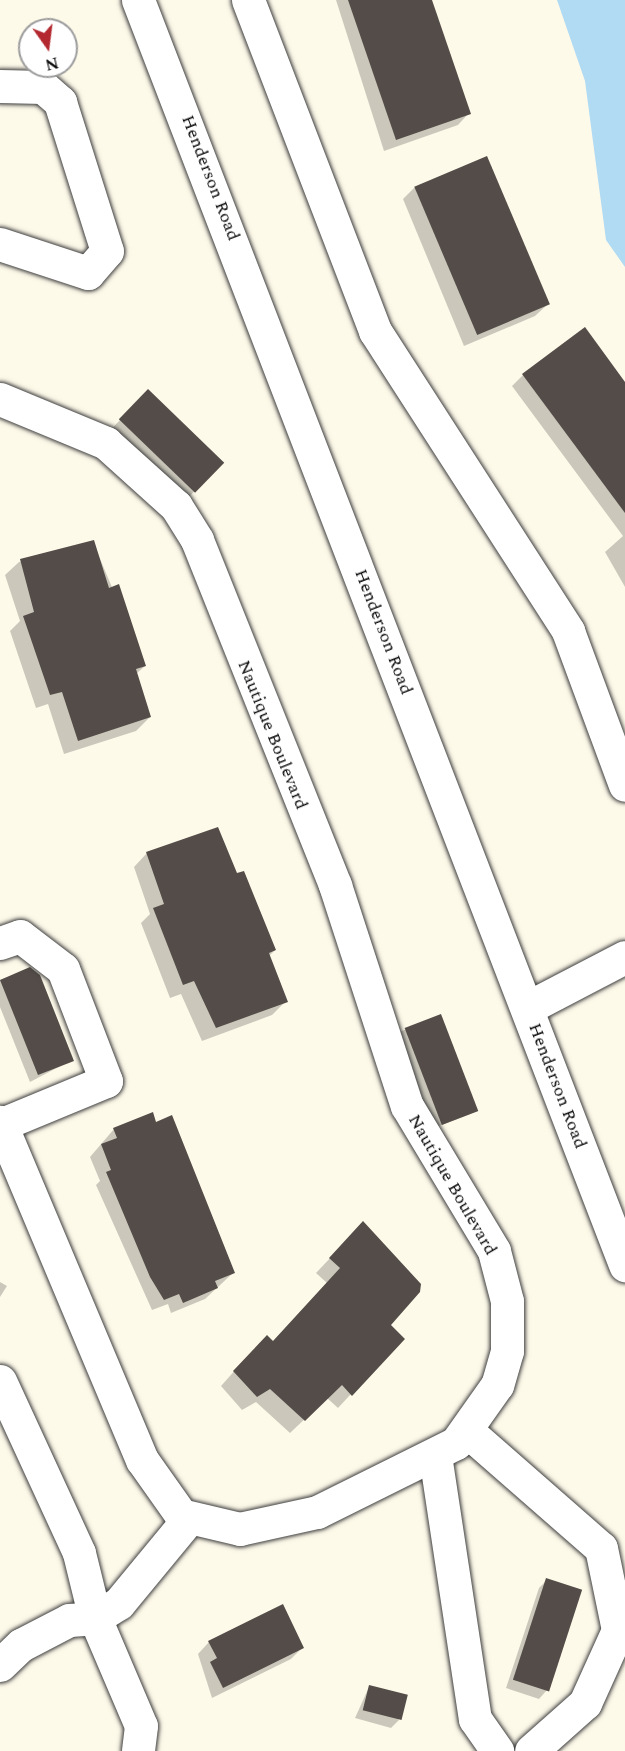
<!DOCTYPE html>
<html>
<head>
<meta charset="utf-8">
<style>
	body { margin:0 }
	#map { position:relative; width:625px; height:1751px; overflow:hidden; background:#fefaea; font-family:Spectral,serif }
	div>[style] { position:absolute }
	[style*='--x'] { left:calc(var(--x)*1px); top:calc(var(--y)*1px); width:calc(var(--w)*1px); rotate:calc(var(--a)*1deg) }
	.water>* { inset:0; background:#b1daf3 }
	.shadow>* { inset:0; background:#0003; transform-origin:0 0 }
	.building>* { inset:0; background:#534c48; transform-origin:0 0 }
	.roads { filter:drop-shadow(0 0 2px #3e3e3e) drop-shadow(0 0 2px #3e3e3e) }
	.minor>* { height:33px; margin:-16.5px; padding:0 16.5px; transform-origin:16.5px; border-radius:16.5px; background:#fff }
	span { translate:-50% -50%; white-space:nowrap; text-align:center; line-height:1.15; -webkit-text-stroke:6px #fff; paint-order:stroke }
	.street-label { font-size:18px; color:#0b0b0b }
	.north { position:absolute; left:18px; top:18px; width:60px; height:60px; box-sizing:border-box; background:#fff; border:2px solid #9d9d9d; border-radius:50%; rotate:166deg; font-size:16px; font-weight:700; line-height:24px; text-align:center; color:#0b0b0b }
	.north::after { content:''; display:block; margin:auto; width:21px; height:27px; background:#b42930; clip-path:polygon(50% 0,100% 100%,50% 72%,0 100%) }
</style>
</head>
<body>
<div id="map">
	<div class="water">
		<i style="clip-path:polygon(557px 0,625px 0,625px 267px,606px 240px,585px 81px)"></i>
	</div>
	<div class="shadow">
		<i style="clip-path:polygon(336px 0,431px 0,469px 113px,458px 125px,384px 151px)"></i>
		<i style="clip-path:polygon(486px 158px,547px 305px,535px 316px,464px 346px,403px 199px,414px 188px)"></i>
		<i style="clip-path:polygon(523px 375px,625px 384px,625px 587px,605px 552px,623px 536px,512px 386px)"></i>
		<i style="left:148px;top:391px;width:103px;height:52px;rotate:44deg"></i>
		<i style="clip-path:polygon(93px 542px,145px 666px,136px 674px,150px 717px,136px 731px,64px 754px,48px 704px,36px 708px,10px 631px,20px 621px,5px 575px,19px 562px)"></i>
		<i style="clip-path:polygon(147px 853px,275px 950px,269px 956px,286px 1001px,272px 1015px,202px 1041px,181px 994px,170px 998px,141px 923px,150px 914px,134px 867px)"></i>
		<i style="clip-path:polygon(29px 969px,72px 1060px,30px 1082px,0 1007px,0 980px)"></i>
		<i style="left:441px;top:1016px;width:102px;height:49px;rotate:69deg"></i>
		<i style="clip-path:polygon(114px 1129px,233px 1273px,205px 1299px,171px 1313px,168px 1304px,152px 1310px,96px 1185px,100px 1181px,90px 1157px)"></i>
		<i style="clip-path:polygon(350px 1237px,388px 1325px,351px 1394px,338px 1408px,327px 1398px,290px 1433px,256px 1402px,242px 1410px,221px 1386px,253px 1350px,273px 1342px,327px 1283px,316px 1273px)"></i>
		<i style="clip-path:polygon(0 1282px,7px 1286px,0 1297px)"></i>
		<i style="clip-path:polygon(547px 1580px,547px 1690px,539px 1699px,506px 1688px,539px 1588px)"></i>
		<i style="clip-path:polygon(209px 1642px,303px 1647px,291px 1659px,212px 1698px,198px 1654px)"></i>
		<i style="clip-path:polygon(369px 1687px,399px 1720px,391px 1728px,355px 1718px)"></i>
	</div>
	<div class="building">
		<i style="clip-path:polygon(348px 0,432px 0,471px 114px,396px 140px)"></i>
		<i style="left:487px;top:156px;width:161px;height:79px;rotate:67deg"></i>
		<i style="clip-path:polygon(585px 327px,625px 382px,625px 513px,522px 374px)"></i>
		<i style="left:148px;top:389px;width:106px;height:42px;rotate:44deg"></i>
		<i style="clip-path:polygon(94px 540px,109px 588px,119px 584px,146px 666px,136px 669px,151px 717px,78px 741px,62px 692px,50px 695px,23px 616px,34px 612px,20px 559px)"></i>
		<i style="clip-path:polygon(218px 827px,237px 873px,244px 871px,276px 950px,269px 953px,288px 1002px,216px 1028px,194px 981px,183px 985px,153px 908px,164px 904px,146px 852px)"></i>
		<i style="clip-path:polygon(30px 967px,40px 975px,74px 1061px,38px 1075px,0 980px)"></i>
		<i style="left:441px;top:1014px;width:104px;height:39px;rotate:69deg"></i>
		<i style="clip-path:polygon(153px 1112px,156px 1122px,172px 1115px,235px 1273px,215px 1281px,218px 1288px,183px 1303px,179px 1294px,164px 1300px,150px 1277px,106px 1172px,111px 1170px,101px 1144px,117px 1138px,113px 1128px)"></i>
		<i style="clip-path:polygon(363px 1221px,421px 1284px,420px 1292px,391px 1325px,405px 1339px,352px 1396px,342px 1385px,305px 1421px,270px 1389px,257px 1397px,233px 1371px,267px 1335px,273px 1341px,340px 1268px,329px 1258px)"></i>
		<i style="left:546px;top:1578px;width:38px;height:107px;rotate:18deg"></i>
		<i style="clip-path:polygon(283px 1604px,304px 1648px,223px 1688px,210px 1662px,217px 1658px,208px 1641px)"></i>
		<i style="left:369px;top:1685px;width:40px;height:26px;rotate:14deg"></i>
	</div>
	<div class="roads">
		<div class="minor">
			<i style="--x:138;--y:0;--w:1356;--a:68.94"></i>
			<i style="--x:248;--y:0;--w:355;--a:69"></i>
			<i style="--x:375;--y:331;--w:357;--a:57.2"></i>
			<i style="--x:568;--y:631;--w:164;--a:69.7"></i>
			<i style="--x:0;--y:86;--w:43;--a:1.3"></i>
			<i style="--x:43;--y:87;--w:23;--a:41"></i>
			<i style="--x:60;--y:102;--w:156;--a:72.5"></i>
			<i style="--x:107;--y:251;--w:29;--a:131"></i>
			<i style="--x:88;--y:273;--w:93;--a:-161.8"></i>
			<i style="--x:0;--y:399;--w:115;--a:22.5"></i>
			<i style="--x:106;--y:443;--w:94;--a:42"></i>
			<i style="--x:176;--y:506;--w:40;--a:58"></i>
			<i style="--x:197;--y:540;--w:372;--a:68.2"></i>
			<i style="--x:335;--y:885;--w:232;--a:72"></i>
			<i style="--x:407;--y:1106;--w:169;--a:59"></i>
			<i style="--x:494;--y:1251;--w:52;--a:75.4"></i>
			<i style="--x:507;--y:1301;--w:50;--a:90"></i>
			<i style="--x:507;--y:1351;--w:35;--a:106"></i>
			<i style="--x:497;--y:1385;--w:71;--a:125.3"></i>
			<i style="--x:456;--y:1443;--w:155;--a:153.6"></i>
			<i style="--x:317;--y:1512;--w:79;--a:167.6"></i>
			<i style="--x:240;--y:1529;--w:61;--a:-166.7"></i>
			<i style="--x:181;--y:1515;--w:67;--a:-125.3"></i>
			<i style="--x:142;--y:1460;--w:367;--a:-112.8"></i>
			<i style="--x:0;--y:943;--w:21;--a:-19"></i>
			<i style="--x:20;--y:936;--w:54;--a:37.5"></i>
			<i style="--x:63;--y:969;--w:120;--a:69"></i>
			<i style="--x:106;--y:1081;--w:115;--a:157.5"></i>
			<i style="--x:527;--y:1008;--w:110;--a:-27.5"></i>
			<i style="--x:0;--y:1381;--w:189;--a:65.3"></i>
			<i style="--x:79;--y:1553;--w:67;--a:76.2"></i>
			<i style="--x:95;--y:1618;--w:117;--a:66.9"></i>
			<i style="--x:141;--y:1726;--w:25;--a:97"></i>
			<i style="--x:466;--y:1430;--w:179;--a:41.2"></i>
			<i style="--x:601;--y:1548;--w:84;--a:78.3"></i>
			<i style="--x:618;--y:1630;--w:80;--a:114.3"></i>
			<i style="--x:585;--y:1703;--w:72;--a:138.4"></i>
			<i style="--x:435;--y:1455;--w:267;--a:81.4"></i>
			<i style="--x:475;--y:1719;--w:39;--a:55"></i>
			<i style="--x:0;--y:1665;--w:29;--a:-44"></i>
			<i style="--x:21;--y:1645;--w:54;--a:-27.5"></i>
			<i style="--x:69;--y:1620;--w:26;--a:-4"></i>
			<i style="--x:95;--y:1618;--w:28;--a:-32"></i>
			<i style="--x:119;--y:1603;--w:110;--a:-50.5"></i>
		</div>
	</div>
	<div class="street-label">
		<span style="left:210px;top:178px;rotate:69deg">Henderson Road</span>
		<span style="left:383px;top:632px;rotate:69deg">Henderson Road</span>
		<span style="left:272px;top:735px;rotate:68deg">Nautique Boulevard</span>
		<span style="left:557px;top:1086px;rotate:69deg">Henderson Road</span>
		<span style="left:452px;top:1185px;rotate:60deg">Nautique Boulevard</span>
	</div>
	<div class="north">N</div>
</div>
</body>
</html>
